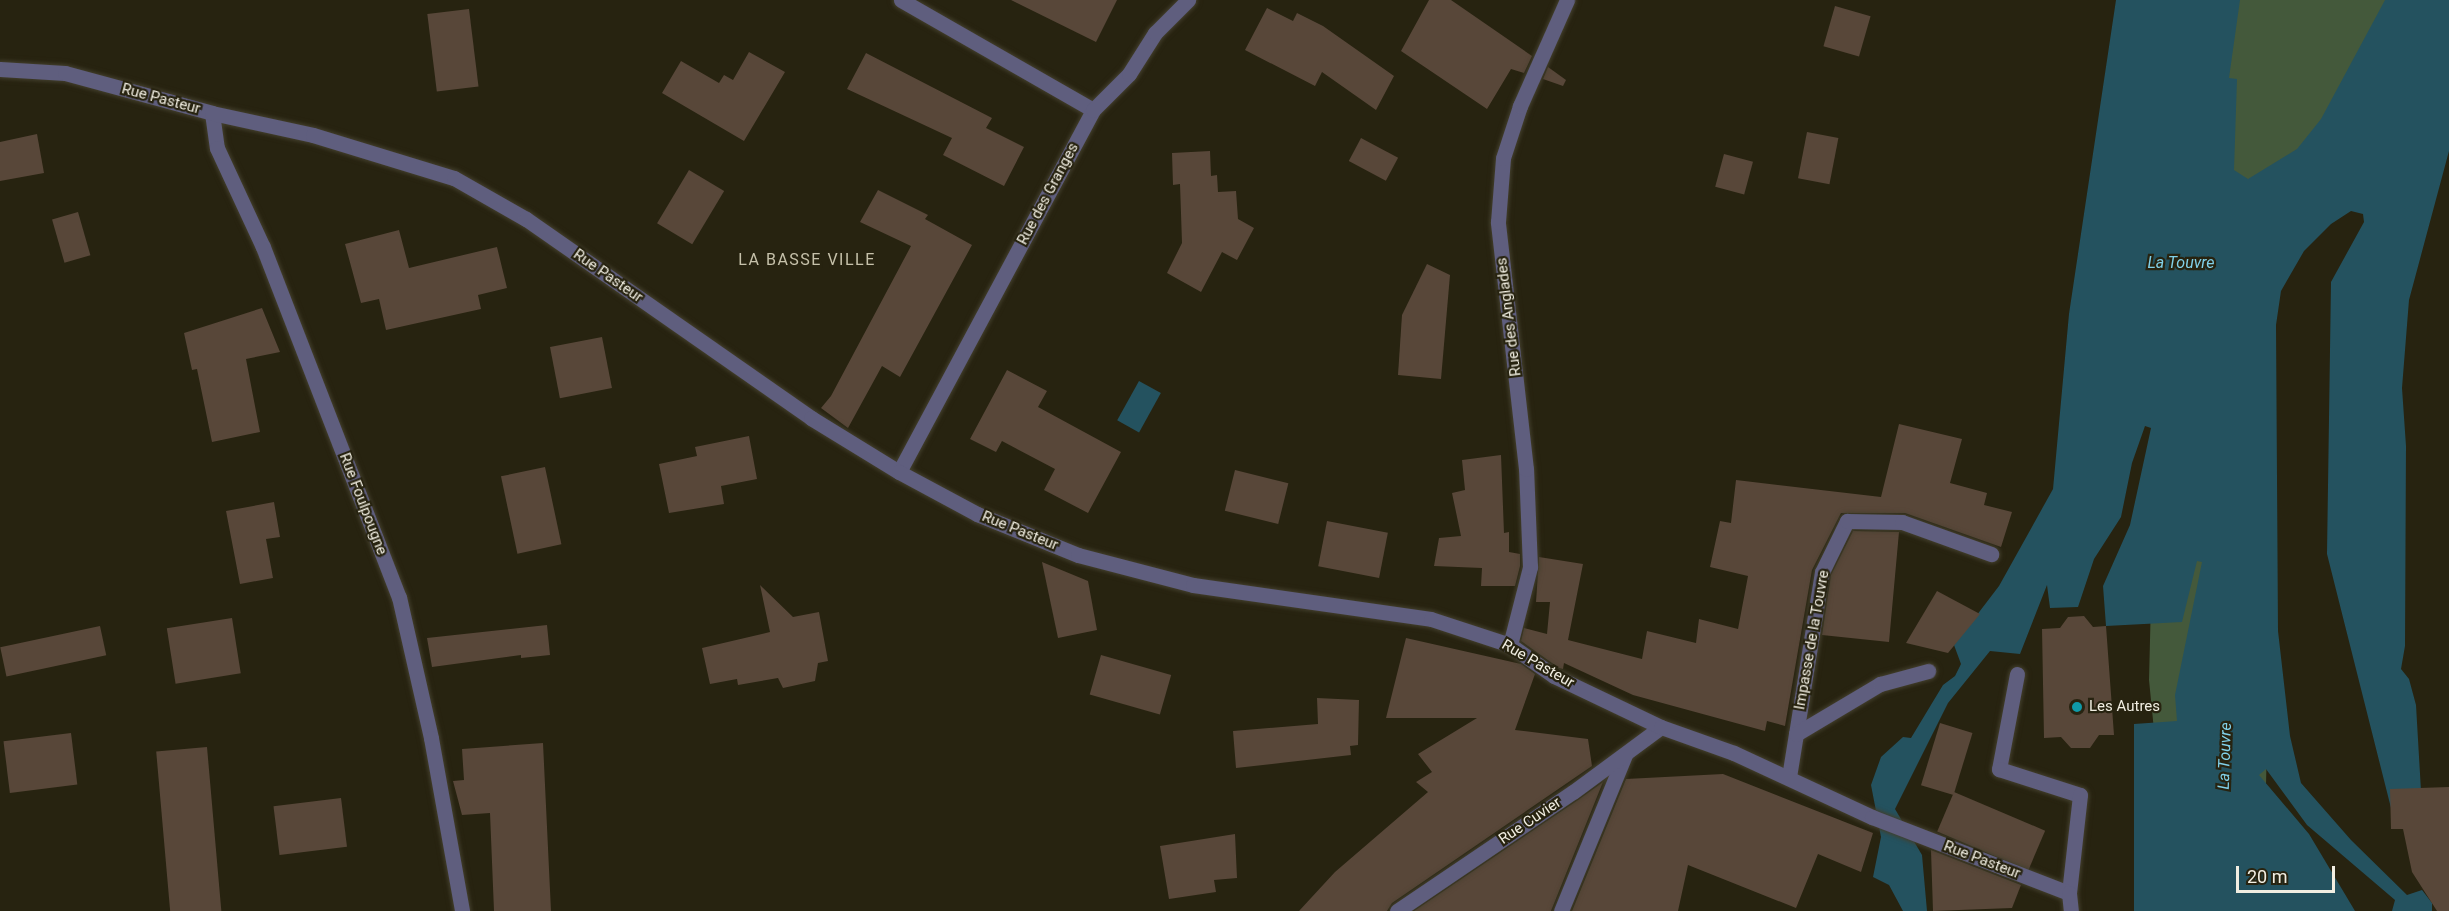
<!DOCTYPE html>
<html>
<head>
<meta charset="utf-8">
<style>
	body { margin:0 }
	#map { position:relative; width:2449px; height:911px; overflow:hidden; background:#272310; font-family:Roboto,sans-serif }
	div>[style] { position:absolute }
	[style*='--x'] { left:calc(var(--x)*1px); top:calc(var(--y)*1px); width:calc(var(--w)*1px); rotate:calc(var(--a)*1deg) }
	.forest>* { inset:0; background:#44593b }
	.water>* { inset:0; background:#24525f; transform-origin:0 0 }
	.building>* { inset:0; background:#584739; transform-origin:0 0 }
	.roads { filter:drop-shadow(0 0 2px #433f2d) drop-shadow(0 0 2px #433f2d) }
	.service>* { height:15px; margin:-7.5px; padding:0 7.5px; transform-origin:7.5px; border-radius:7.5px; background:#5f5e7e }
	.minor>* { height:15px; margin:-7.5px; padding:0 7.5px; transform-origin:7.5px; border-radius:7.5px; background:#5f5e7e }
	.tertiary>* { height:15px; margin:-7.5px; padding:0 7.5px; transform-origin:7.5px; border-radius:7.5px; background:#5f5e7e }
	.dots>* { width:16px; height:16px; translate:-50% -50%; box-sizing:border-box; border:3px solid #272310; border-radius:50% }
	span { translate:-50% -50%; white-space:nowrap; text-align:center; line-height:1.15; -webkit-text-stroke:4.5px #272310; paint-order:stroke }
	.street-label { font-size:15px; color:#f1eee2 }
	.poi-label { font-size:15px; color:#f1eee2 }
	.left { translate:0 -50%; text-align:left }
	.neighbourhood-label { font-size:16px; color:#c6c1aa; letter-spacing:1.5px }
	.water-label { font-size:16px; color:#81d0e8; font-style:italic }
	.scale { position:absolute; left:2236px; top:866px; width:99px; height:27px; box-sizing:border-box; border:3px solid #f1eee2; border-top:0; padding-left:8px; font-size:18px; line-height:21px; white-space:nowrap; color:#f1eee2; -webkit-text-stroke:4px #272310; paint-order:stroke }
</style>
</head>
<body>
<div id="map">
	<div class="forest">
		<i style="clip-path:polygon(2166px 0,2449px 0,2351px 189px,2261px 279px,2267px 743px,2263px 911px,2172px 911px,2149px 680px)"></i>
	</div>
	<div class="water">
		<i style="clip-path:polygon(2116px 0,2240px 0,2229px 78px,2237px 79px,2234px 170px,2248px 179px,2297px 149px,2321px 119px,2385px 0,2449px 0,2449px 151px,2409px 300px,2402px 388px,2406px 446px,2405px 646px,2401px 669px,2409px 679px,2416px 705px,2422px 808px,2391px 808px,2327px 554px,2331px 282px,2364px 222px,2363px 214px,2351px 211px,2331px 224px,2304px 251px,2281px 291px,2276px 325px,2278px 631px,2290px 736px,2301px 783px,2351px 840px,2407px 895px,2422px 890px,2432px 903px,2432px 911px,2392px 911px,2395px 900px,2307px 825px,2266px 769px,2259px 775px,2309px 834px,2355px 911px,2134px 911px,2134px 724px,2177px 721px,2175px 695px,2202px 562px,2197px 561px,2182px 622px,2106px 626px,2103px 586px,2130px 525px,2151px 428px,2145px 426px,2132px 463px,2121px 517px,2094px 559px,2078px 607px,2050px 608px,2047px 585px,2020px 654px,1990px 651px,1948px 703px,1895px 809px,1922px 855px,1927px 911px,1903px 911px,1889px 885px,1873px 877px,1881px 837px,1871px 785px,1881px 757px,1903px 737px,1911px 738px,1943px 685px,1955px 676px,1961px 664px,1954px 645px,1999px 586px,2053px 489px,2069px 314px)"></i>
		<i style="left:1139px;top:381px;width:25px;height:45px;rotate:29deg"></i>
	</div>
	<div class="building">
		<i style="clip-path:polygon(1011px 0,1117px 0,1096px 42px)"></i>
		<i style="clip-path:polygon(1429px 0,1451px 0,1532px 56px,1524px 73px,1511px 69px,1487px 109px,1401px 51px)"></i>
		<i style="left:1835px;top:6px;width:37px;height:42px;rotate:16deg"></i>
		<i style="clip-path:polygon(1267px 8px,1293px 21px,1297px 13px,1323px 26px,1394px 76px,1376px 110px,1322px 72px,1315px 86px,1245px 50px)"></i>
		<i style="left:469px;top:9px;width:78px;height:42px;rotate:83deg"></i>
		<i style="clip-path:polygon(749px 52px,785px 72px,744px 141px,662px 93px,681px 61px,719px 83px,724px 75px,733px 80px)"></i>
		<i style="clip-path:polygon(866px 53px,992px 118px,986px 128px,1024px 147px,1004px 186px,943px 155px,952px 138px,847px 89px)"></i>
		<i style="clip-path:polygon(1548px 67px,1566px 80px,1563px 86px,1543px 79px)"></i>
		<i style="left:1807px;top:132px;width:32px;height:47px;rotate:11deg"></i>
		<i style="clip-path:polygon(37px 134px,44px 173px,0 181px,0 142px)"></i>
		<i style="left:1361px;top:138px;width:42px;height:26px;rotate:28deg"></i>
		<i style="clip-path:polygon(1210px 151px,1211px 176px,1217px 175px,1218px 192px,1236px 191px,1238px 219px,1254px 228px,1237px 260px,1222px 252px,1201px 292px,1167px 273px,1182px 243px,1180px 184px,1173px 185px,1172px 153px)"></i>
		<i style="left:1724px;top:154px;width:30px;height:34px;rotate:15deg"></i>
		<i style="left:689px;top:170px;width:41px;height:62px;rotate:31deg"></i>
		<i style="clip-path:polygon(878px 190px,928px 215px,925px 219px,972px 245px,900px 377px,882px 366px,848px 428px,821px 408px,831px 396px,911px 246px,860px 222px)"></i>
		<i style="left:78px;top:212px;width:45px;height:27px;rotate:74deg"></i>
		<i style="clip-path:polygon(399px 230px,409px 268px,497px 247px,507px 288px,478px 295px,481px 309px,386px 330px,379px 299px,361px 303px,345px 244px)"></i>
		<i style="clip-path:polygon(1427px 264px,1450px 275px,1441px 379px,1398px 375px,1402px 315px)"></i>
		<i style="clip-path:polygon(262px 308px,280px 352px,246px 359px,260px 432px,212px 442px,197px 369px,192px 370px,184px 333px)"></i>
		<i style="left:602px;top:337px;width:52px;height:53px;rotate:79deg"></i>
		<i style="clip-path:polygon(1007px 370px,1047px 391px,1038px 407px,1121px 452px,1088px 513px,1044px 490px,1055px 469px,1002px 441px,996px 452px,970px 439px)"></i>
		<i style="clip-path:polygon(1899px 424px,1962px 439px,1950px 483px,1987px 493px,1984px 505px,2012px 512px,2001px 547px,1905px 513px,1841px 513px,1812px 570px,1785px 726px,1767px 721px,1765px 731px,1633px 695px,1564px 663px,1563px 669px,1559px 668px,1521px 641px,1524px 628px,1547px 634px,1550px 602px,1536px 602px,1539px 557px,1583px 564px,1568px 640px,1642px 659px,1647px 631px,1696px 643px,1699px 619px,1738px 629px,1748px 576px,1710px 567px,1720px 521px,1731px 523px,1736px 480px,1881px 497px)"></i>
		<i style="clip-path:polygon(749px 436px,757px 479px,721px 486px,724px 504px,669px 513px,659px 464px,697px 456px,695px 447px)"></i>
		<i style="clip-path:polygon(1501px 455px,1504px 533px,1509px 532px,1509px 552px,1520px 554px,1520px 566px,1515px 586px,1481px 586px,1482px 568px,1434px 566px,1439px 538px,1461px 536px,1452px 493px,1465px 490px,1462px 460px)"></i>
		<i style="left:545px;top:467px;width:79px;height:45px;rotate:78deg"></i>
		<i style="left:1235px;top:470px;width:55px;height:42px;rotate:14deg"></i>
		<i style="clip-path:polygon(274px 502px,280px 537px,266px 539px,273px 578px,240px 584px,226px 511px)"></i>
		<i style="left:1327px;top:521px;width:62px;height:46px;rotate:11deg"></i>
		<i style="clip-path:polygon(1853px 531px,1899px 532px,1889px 642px,1822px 635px,1831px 575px)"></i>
		<i style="clip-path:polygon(1042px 562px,1088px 581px,1097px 630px,1058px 638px)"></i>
		<i style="clip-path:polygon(760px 585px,793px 617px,819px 612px,828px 661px,818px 663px,815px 681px,783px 688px,778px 678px,738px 685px,737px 679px,710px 684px,702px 648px,770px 632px)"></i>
		<i style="clip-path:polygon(1937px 591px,1980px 614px,1948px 653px,1906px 643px)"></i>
		<i style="clip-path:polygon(2084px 616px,2093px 627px,2106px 626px,2114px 735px,2099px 735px,2090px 748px,2071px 748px,2061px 737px,2044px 738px,2042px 629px,2060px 628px,2068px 617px)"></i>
		<i style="left:232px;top:618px;width:56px;height:66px;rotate:81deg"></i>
		<i style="clip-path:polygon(547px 625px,550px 655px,521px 658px,521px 655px,432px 667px,427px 638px)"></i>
		<i style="left:100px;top:626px;width:30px;height:102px;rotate:78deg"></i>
		<i style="clip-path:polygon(1406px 638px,1521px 664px,1535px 674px,1515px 730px,1588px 739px,1592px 766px,1392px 903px,1387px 911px,1299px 911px,1335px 872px,1428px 792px,1416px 782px,1432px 772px,1418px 754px,1477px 718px,1386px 718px)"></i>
		<i style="left:1101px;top:655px;width:73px;height:41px;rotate:16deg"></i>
		<i style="clip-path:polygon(1317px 698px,1359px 700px,1358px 745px,1350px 746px,1351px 755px,1236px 768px,1233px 731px,1318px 724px)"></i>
		<i style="left:1940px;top:723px;width:34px;height:65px;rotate:17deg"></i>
		<i style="left:71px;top:733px;width:52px;height:68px;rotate:83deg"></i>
		<i style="clip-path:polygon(543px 743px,551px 911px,494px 911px,490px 813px,462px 815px,453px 781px,464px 780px,462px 749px)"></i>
		<i style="left:207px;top:747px;width:165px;height:51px;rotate:85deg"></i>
		<i style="clip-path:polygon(1723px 774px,1873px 833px,1861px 872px,1818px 854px,1796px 908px,1688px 865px,1678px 911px,1572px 911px,1626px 779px)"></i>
		<i style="clip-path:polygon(1603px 782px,1551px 911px,1414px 911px,1578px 800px)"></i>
		<i style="clip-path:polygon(2449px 787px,2449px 911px,2437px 911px,2412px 872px,2403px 829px,2391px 829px,2390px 789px)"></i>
		<i style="left:1954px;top:792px;width:99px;height:43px;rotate:23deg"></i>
		<i style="left:341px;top:798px;width:49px;height:68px;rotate:83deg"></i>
		<i style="clip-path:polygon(1235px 834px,1237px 878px,1214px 880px,1216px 892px,1169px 899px,1160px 846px)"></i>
		<i style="clip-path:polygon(1931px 850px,2021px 885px,2012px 908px,1933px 911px)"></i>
	</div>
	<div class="roads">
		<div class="service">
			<i style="--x:2017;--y:674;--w:97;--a:100.7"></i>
			<i style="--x:1999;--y:769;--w:85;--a:17.8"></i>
			<i style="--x:2080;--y:795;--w:99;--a:96.4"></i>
			<i style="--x:1796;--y:734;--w:164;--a:-80.9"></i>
			<i style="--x:1822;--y:572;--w:57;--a:-63.9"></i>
			<i style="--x:1847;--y:521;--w:55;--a:1"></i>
			<i style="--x:1902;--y:522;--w:95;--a:19.8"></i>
			<i style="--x:1789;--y:777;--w:44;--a:-80.8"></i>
			<i style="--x:1796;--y:734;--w:98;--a:-30.8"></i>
			<i style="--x:1880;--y:684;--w:50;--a:-15.2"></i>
			<i style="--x:1561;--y:911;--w:169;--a:-67.7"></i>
		</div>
		<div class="minor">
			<i style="--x:901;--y:0;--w:221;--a:29.8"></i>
			<i style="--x:212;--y:113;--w:35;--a:82"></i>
			<i style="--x:217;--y:148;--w:109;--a:65.1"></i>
			<i style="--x:263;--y:247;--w:375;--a:68.8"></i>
			<i style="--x:399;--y:597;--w:145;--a:77.2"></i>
			<i style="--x:431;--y:738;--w:176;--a:79.8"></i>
			<i style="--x:899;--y:472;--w:411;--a:-61.8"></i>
			<i style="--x:1093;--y:110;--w:51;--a:-45"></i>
			<i style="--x:1129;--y:74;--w:49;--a:-57.6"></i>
			<i style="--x:1155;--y:33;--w:47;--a:-45"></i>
			<i style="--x:1510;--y:645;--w:81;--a:-75.6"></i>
			<i style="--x:1530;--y:567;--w:98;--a:-92.3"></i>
			<i style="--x:1526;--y:469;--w:249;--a:-96.5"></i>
			<i style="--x:1498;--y:222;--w:64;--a:-85.5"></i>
			<i style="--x:1503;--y:158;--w:55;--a:-71.9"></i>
			<i style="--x:1520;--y:106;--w:116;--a:-66.1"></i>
			<i style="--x:1397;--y:911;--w:212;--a:-34.1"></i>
			<i style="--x:1573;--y:792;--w:109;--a:-36.5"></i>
		</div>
		<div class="tertiary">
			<i style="--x:0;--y:69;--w:65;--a:3.5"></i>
			<i style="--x:65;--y:73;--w:152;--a:15.2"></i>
			<i style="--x:212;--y:113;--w:103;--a:12.3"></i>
			<i style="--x:313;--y:135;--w:147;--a:17"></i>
			<i style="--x:454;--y:178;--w:83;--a:29.7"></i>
			<i style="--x:526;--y:219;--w:348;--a:34.9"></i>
			<i style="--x:811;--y:418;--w:103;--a:31.5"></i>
			<i style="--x:899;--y:472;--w:89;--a:28.3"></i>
			<i style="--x:977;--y:514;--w:109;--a:22.1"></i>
			<i style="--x:1078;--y:555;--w:119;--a:14.6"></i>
			<i style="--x:1193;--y:585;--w:240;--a:8.1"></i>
			<i style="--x:1431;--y:619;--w:83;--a:18.2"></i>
			<i style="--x:1510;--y:645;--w:54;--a:35.2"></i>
			<i style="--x:1554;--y:676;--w:119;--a:25.5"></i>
			<i style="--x:1661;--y:727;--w:77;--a:19.6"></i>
			<i style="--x:1734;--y:753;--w:152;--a:24.9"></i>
			<i style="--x:1872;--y:817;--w:211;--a:21.1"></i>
			<i style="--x:2069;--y:893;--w:18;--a:84"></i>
		</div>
	</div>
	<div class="dots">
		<i style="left:2077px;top:707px;background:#0f9aa8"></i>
	</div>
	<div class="street-label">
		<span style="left:161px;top:99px;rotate:15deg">Rue Pasteur</span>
		<span style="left:1048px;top:194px;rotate:-62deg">Rue des Granges</span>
		<span style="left:608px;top:276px;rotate:35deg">Rue Pasteur</span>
		<span style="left:1509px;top:317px;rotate:-97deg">Rue des Anglades</span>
		<span style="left:363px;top:504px;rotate:69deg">Rue Foulpougne</span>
		<span style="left:1020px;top:531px;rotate:22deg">Rue Pasteur</span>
		<span style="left:1812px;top:640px;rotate:-80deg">Impasse de la Touvre</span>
		<span style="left:1538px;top:664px;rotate:30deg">Rue Pasteur</span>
		<span style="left:1530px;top:821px;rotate:-34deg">Rue Cuvier</span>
		<span style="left:1982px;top:860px;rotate:21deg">Rue Pasteur</span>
	</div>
	<div class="poi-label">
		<span class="left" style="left:2089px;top:707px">Les Autres</span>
	</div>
	<div class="neighbourhood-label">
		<span style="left:807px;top:260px">LA BASSE VILLE</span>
	</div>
	<div class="water-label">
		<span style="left:2181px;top:263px">La Touvre</span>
		<span style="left:2225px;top:756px;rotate:-88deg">La Touvre</span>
	</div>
	<div class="scale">20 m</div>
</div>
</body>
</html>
